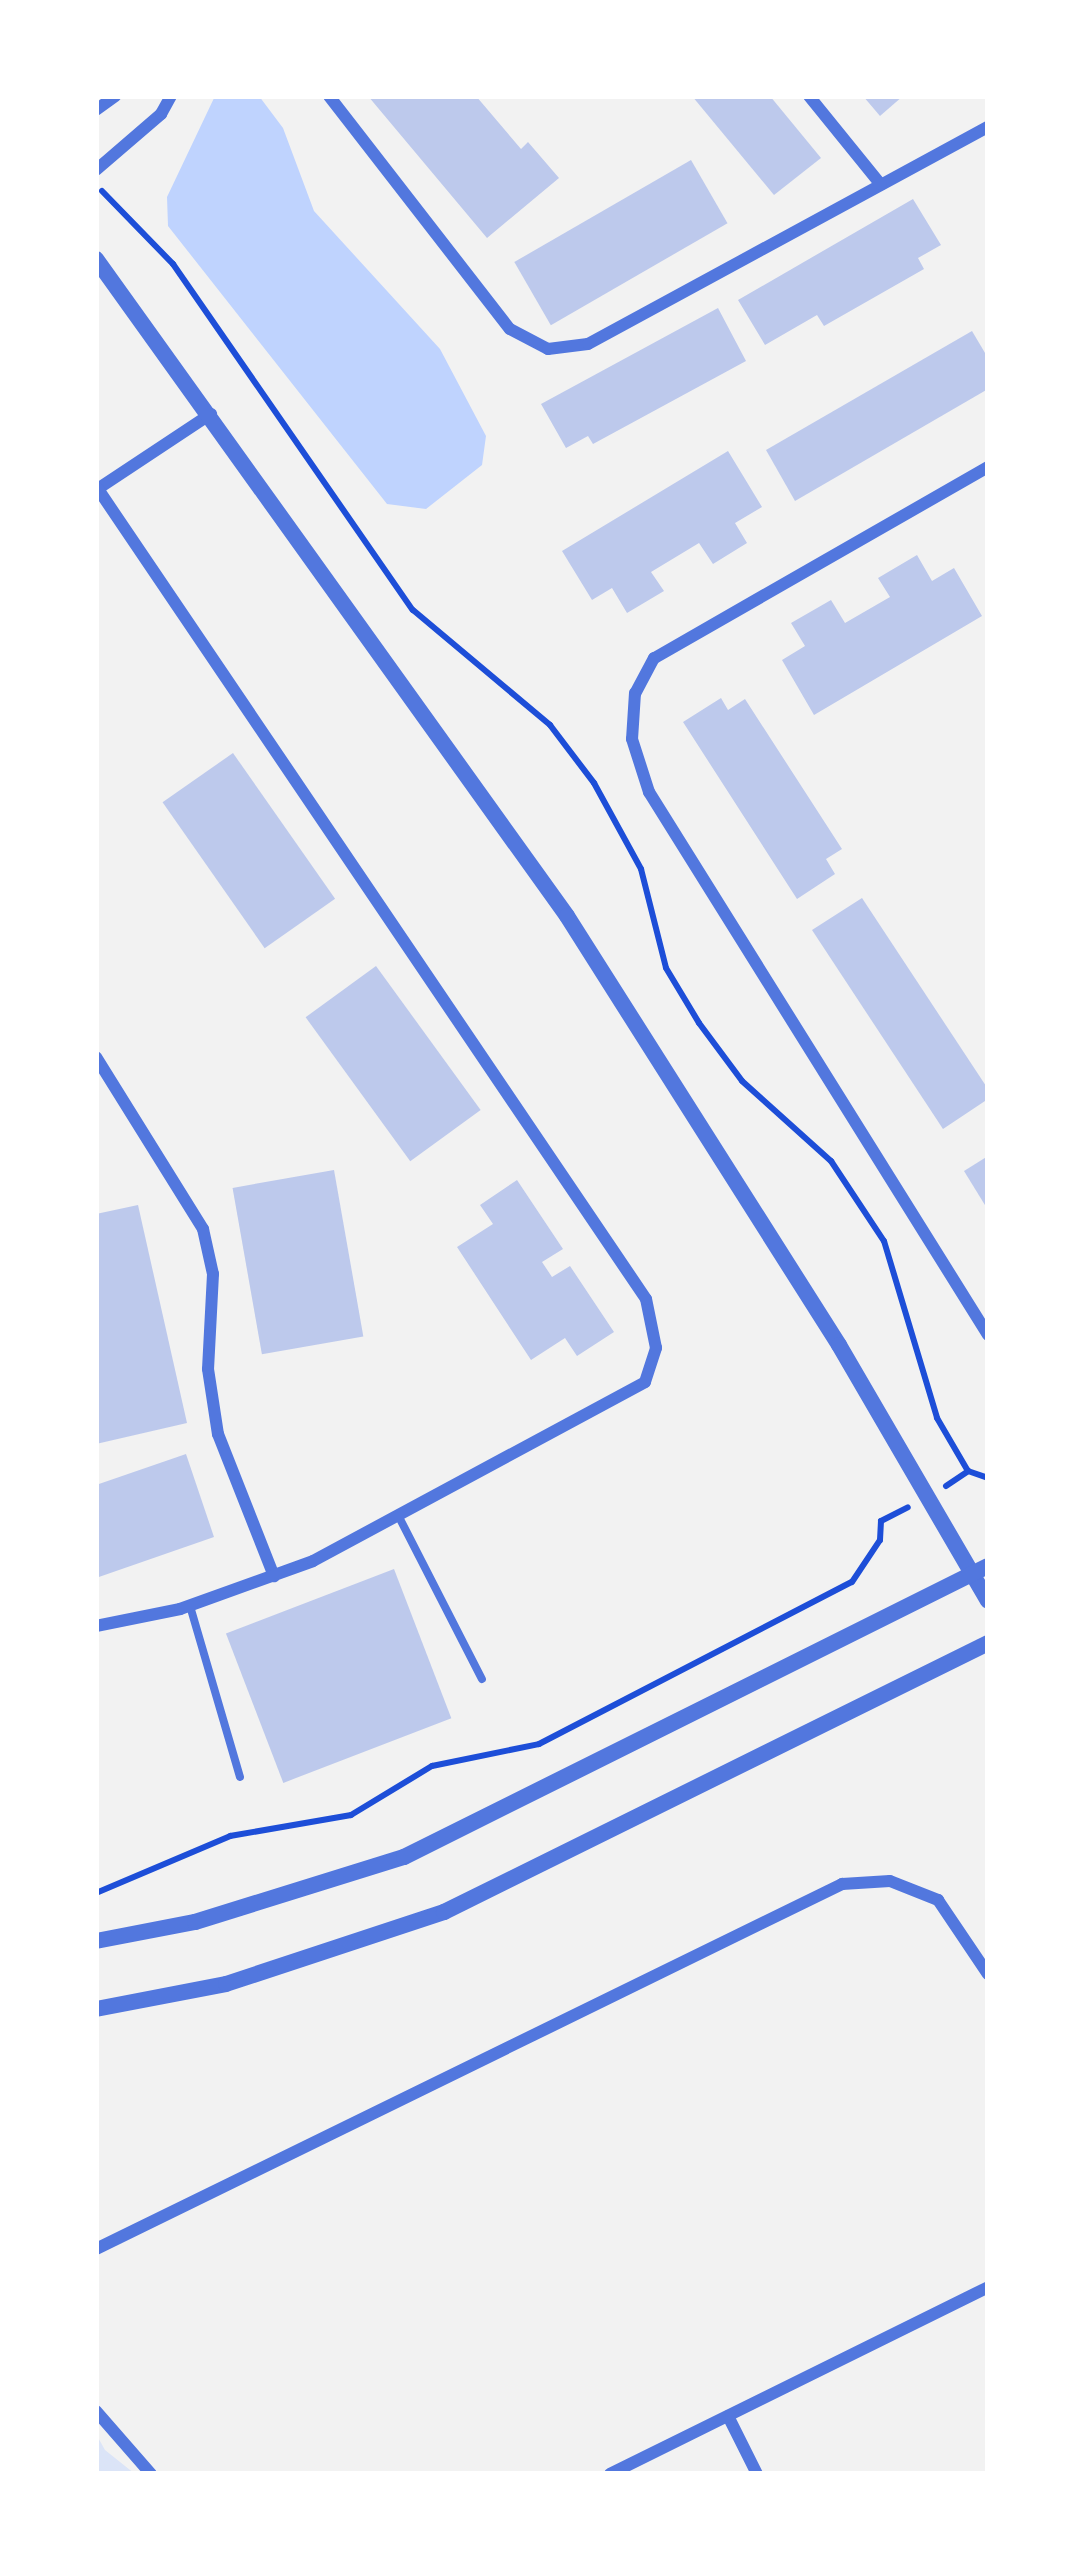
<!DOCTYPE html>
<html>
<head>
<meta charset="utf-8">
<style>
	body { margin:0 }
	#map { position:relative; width:1084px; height:2570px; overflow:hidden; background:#f2f2f2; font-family:"PT Sans",sans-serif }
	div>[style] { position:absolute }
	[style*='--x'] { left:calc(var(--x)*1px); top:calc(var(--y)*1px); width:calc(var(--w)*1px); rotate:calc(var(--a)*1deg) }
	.green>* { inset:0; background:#dbe4f7 }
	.water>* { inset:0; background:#bfd3fe }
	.building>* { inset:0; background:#bdc9ec; transform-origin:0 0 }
	.path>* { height:6px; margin:-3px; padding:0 3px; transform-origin:3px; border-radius:3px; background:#1d4ed8 }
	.service>* { height:8px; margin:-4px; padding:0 4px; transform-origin:4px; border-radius:4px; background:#5277de }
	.minor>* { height:12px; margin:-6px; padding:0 6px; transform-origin:6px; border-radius:6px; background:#5277de }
	.tertiary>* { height:16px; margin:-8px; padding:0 8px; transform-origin:8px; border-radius:8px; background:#5277de }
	span { translate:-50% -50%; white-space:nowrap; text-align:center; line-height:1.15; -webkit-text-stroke:12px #fff; paint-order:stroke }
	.frame { position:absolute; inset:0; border:99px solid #fff; pointer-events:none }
</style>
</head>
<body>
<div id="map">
	<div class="green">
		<i style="clip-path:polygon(96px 2434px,105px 2450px,135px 2474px,96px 2474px)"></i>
	</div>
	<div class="water">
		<i style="clip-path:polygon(215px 96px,259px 96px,283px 128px,314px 211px,440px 349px,486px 436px,482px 465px,426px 509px,387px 504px,168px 226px,167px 197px)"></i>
	</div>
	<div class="building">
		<i style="clip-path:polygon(368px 96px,476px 96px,521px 149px,528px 142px,559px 178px,487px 238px)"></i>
		<i style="clip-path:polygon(692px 96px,770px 96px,821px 158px,774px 195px)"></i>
		<i style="clip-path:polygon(863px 96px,903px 96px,880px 116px)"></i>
		<i style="left:691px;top:160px;width:73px;height:204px;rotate:60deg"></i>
		<i style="clip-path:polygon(913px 199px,941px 245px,918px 258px,924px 269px,824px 326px,817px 315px,765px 345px,738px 300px)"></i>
		<i style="clip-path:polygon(718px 308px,746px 361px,593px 444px,588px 436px,566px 448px,541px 404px)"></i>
		<i style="clip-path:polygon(972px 331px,988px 358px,988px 389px,795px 501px,766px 450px)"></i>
		<i style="clip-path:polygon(728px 451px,762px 507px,735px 523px,747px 543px,713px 564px,699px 543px,651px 572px,664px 591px,627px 613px,612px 588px,592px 600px,562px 551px)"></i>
		<i style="clip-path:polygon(917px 555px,932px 581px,954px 568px,982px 616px,814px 715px,782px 660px,805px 646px,791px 623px,831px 600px,845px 623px,890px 597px,878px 578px)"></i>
		<i style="clip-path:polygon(721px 698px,728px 710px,745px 699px,842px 849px,826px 859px,835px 874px,797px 899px,683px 722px)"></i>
		<i style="left:233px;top:753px;width:178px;height:86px;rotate:55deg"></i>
		<i style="clip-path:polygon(862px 898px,988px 1089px,988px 1099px,943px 1129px,812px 930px)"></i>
		<i style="left:376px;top:966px;width:178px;height:87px;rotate:54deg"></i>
		<i style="clip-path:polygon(988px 1156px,988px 1210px,964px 1171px)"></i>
		<i style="left:334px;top:1170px;width:169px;height:103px;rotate:80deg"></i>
		<i style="clip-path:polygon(517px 1180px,563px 1249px,542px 1262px,552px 1277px,570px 1266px,614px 1332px,577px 1356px,565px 1338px,531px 1360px,457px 1247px,493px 1224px,480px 1205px)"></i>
		<i style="clip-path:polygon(138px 1205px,187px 1423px,96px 1444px,96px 1214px)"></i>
		<i style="clip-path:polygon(186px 1454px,214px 1537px,96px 1578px,96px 1485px)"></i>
		<i style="left:394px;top:1569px;width:160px;height:180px;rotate:69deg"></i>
	</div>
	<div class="path">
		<i style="--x:102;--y:191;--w:102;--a:45.8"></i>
		<i style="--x:173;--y:264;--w:421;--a:55.3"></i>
		<i style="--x:413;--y:610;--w:179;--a:40"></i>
		<i style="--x:550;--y:725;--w:73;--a:52.8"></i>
		<i style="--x:594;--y:783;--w:98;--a:61.3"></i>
		<i style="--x:641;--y:869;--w:102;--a:75.8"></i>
		<i style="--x:666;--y:968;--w:64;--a:59"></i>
		<i style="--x:699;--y:1023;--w:72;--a:53.4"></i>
		<i style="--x:742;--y:1081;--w:120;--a:42"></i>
		<i style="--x:831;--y:1161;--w:96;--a:56.5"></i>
		<i style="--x:884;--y:1241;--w:185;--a:73.3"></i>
		<i style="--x:937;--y:1418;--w:61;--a:59.7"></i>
		<i style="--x:946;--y:1486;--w:27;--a:-34"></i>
		<i style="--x:968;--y:1471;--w:21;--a:19"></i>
		<i style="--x:96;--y:1893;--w:146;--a:-23"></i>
		<i style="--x:230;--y:1836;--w:123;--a:-9.8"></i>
		<i style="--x:351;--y:1815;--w:95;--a:-31.2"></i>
		<i style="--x:432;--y:1766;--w:109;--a:-11.6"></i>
		<i style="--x:539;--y:1744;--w:352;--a:-27.4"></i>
		<i style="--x:852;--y:1582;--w:50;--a:-56.3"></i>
		<i style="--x:880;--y:1540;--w:19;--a:-87"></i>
		<i style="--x:881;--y:1521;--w:30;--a:-27"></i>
	</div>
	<div class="service">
		<i style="--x:399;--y:1517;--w:182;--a:62.9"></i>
		<i style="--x:190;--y:1606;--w:178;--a:73.7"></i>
	</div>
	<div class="minor">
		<i style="--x:329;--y:96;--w:295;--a:52.2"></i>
		<i style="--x:510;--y:329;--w:43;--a:27.8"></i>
		<i style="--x:548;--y:349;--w:40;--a:-7.1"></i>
		<i style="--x:588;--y:344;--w:455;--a:-28.5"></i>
		<i style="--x:809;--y:96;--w:114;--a:51"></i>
		<i style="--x:96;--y:110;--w:24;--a:-36"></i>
		<i style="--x:96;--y:170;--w:86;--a:-40.7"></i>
		<i style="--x:161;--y:114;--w:21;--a:-61"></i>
		<i style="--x:988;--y:467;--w:385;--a:150.2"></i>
		<i style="--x:654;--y:658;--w:40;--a:118"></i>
		<i style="--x:635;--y:693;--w:46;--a:93.7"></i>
		<i style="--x:632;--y:739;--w:56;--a:72.2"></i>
		<i style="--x:649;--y:792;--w:640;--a:58.02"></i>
		<i style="--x:96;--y:490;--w:138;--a:-33.5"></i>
		<i style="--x:96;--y:1057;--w:203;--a:58.1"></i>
		<i style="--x:203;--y:1229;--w:46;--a:77.5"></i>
		<i style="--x:213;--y:1274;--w:95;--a:93"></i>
		<i style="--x:208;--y:1369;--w:66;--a:81.3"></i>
		<i style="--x:218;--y:1434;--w:153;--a:68.5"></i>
		<i style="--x:96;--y:1626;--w:86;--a:-11.4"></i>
		<i style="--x:180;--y:1609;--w:141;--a:-19.8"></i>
		<i style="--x:313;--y:1561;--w:377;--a:-28.3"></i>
		<i style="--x:645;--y:1382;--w:36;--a:-72"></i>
		<i style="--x:656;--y:1348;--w:50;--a:-101.5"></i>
		<i style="--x:646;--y:1299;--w:978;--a:-124.08"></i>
		<i style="--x:96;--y:2249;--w:831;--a:-26.07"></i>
		<i style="--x:842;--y:1884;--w:48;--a:-3.6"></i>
		<i style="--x:890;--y:1881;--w:52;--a:21.6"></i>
		<i style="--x:938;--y:1900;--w:89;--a:56"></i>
		<i style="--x:96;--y:2411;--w:84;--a:48.9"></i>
		<i style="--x:728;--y:2416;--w:65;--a:63.4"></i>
		<i style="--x:610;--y:2474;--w:422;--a:-26.3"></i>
	</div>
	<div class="tertiary">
		<i style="--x:96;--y:259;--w:808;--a:54.36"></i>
		<i style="--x:567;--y:916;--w:508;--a:57.62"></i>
		<i style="--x:839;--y:1345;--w:296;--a:59.8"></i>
		<i style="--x:96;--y:1941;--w:101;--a:-10.9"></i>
		<i style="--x:195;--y:1922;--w:219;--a:-17.3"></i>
		<i style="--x:404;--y:1857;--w:652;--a:-26.49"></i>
		<i style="--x:96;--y:2009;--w:132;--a:-10.9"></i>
		<i style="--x:226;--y:1984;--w:230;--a:-18.3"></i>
		<i style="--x:444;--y:1912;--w:607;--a:-26.31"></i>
	</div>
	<div class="frame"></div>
</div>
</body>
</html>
